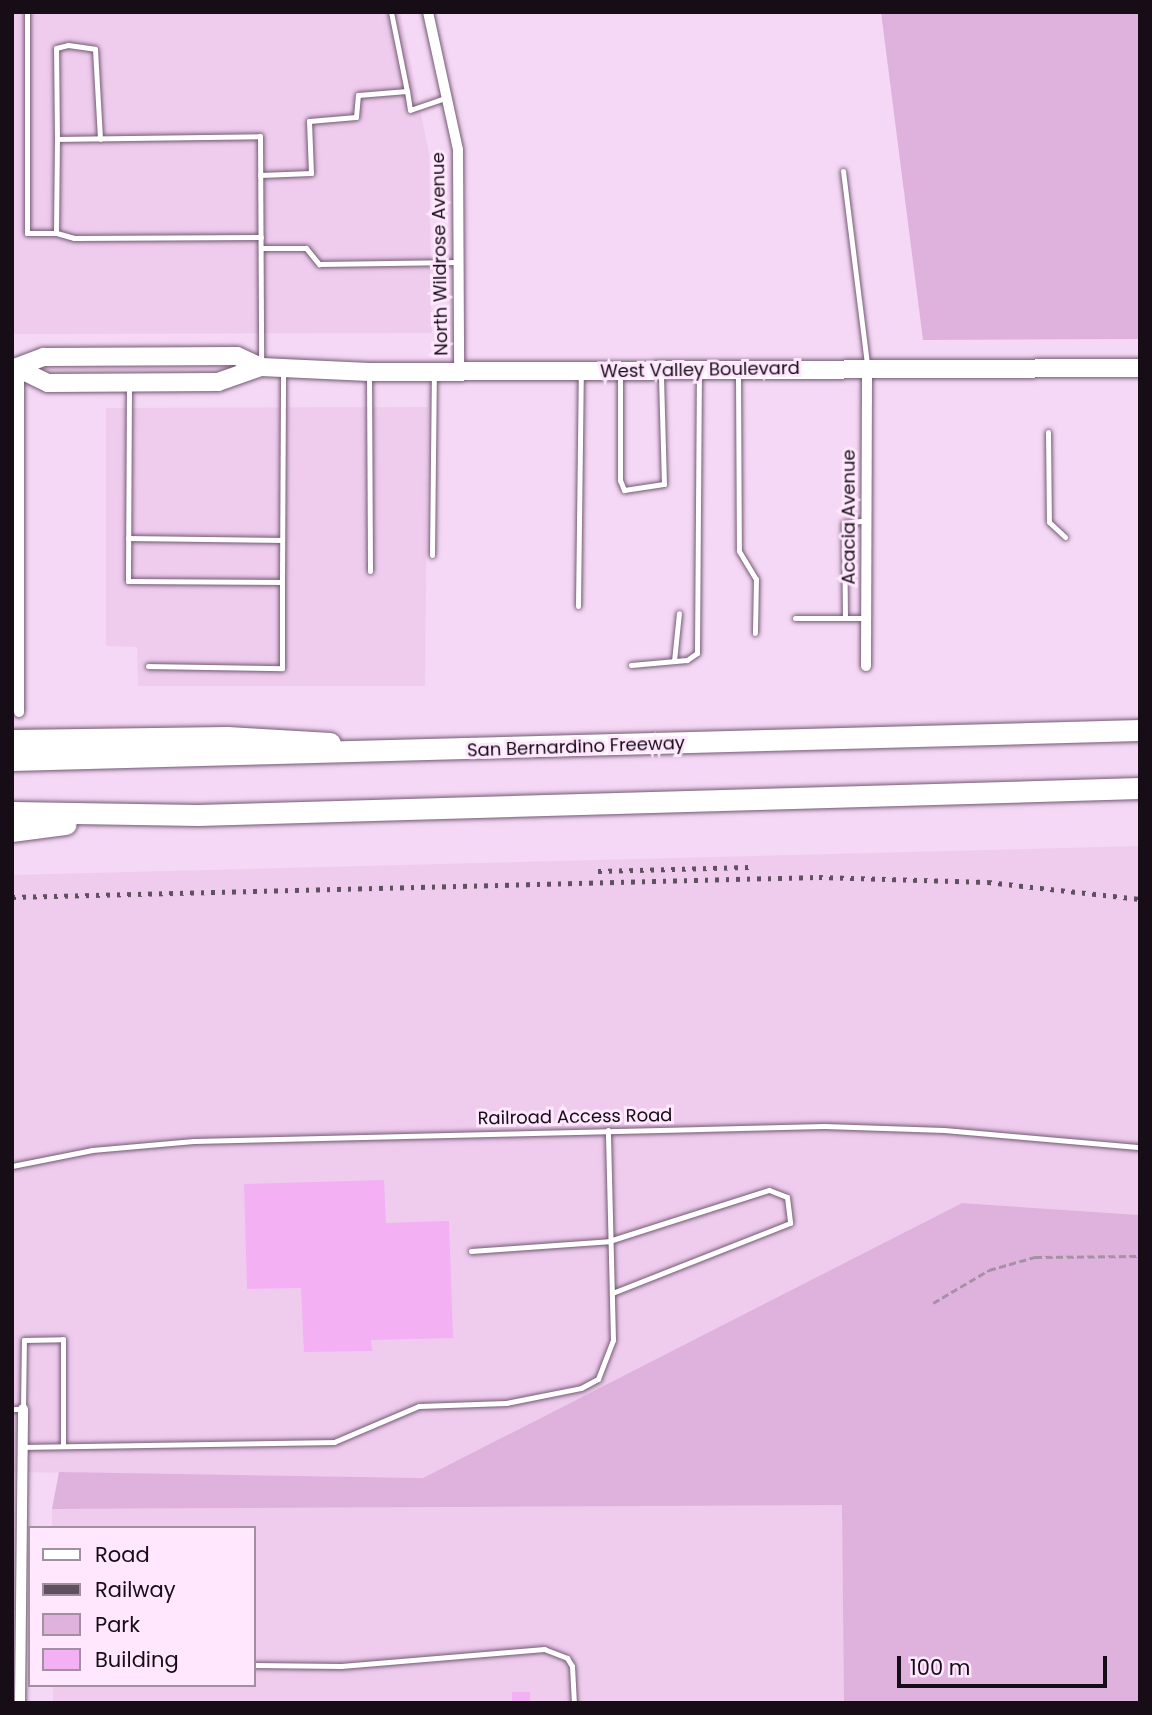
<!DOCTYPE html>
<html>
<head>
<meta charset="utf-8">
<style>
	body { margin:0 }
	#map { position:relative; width:1152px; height:1715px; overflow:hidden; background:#f5d8f5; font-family:Poppins,sans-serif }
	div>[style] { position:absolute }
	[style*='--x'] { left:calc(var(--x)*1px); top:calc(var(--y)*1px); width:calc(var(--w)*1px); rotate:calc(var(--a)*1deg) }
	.built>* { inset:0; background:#efccee }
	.green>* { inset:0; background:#dfb2de }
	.building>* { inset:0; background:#f3b0f3; transform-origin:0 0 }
	.path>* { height:2.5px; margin-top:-1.25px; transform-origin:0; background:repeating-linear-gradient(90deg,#a690a6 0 7px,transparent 0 10.5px) }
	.roads { filter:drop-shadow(0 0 2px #735a73) drop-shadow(0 0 2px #735a73) }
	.lane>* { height:5px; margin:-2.5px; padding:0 2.5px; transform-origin:2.5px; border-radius:2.5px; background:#fff }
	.street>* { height:10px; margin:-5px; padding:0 5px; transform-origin:5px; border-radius:5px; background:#fff }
	.primary>* { height:18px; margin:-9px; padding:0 9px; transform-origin:9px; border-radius:9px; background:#fff }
	.highway>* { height:21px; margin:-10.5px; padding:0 10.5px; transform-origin:10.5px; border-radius:10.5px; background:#fff }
	.rail>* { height:4.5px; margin-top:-2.25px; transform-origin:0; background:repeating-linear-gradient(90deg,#605160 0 3.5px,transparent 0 10.5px) }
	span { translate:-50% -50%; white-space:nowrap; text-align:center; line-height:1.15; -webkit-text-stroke:6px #ffe7fe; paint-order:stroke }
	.street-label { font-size:18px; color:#160d16 }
	.frame { position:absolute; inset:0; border:14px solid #160d16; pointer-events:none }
	.legend { position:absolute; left:28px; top:1526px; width:228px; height:161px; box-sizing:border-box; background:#ffe7fe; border:2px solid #a290a1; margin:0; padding:9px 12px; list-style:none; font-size:21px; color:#160d16 }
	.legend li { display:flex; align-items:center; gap:14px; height:35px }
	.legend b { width:35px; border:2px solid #a290a1 }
	.scale { position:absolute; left:897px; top:1656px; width:210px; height:32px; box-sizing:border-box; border:4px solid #160d16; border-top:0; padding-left:9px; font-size:21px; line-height:24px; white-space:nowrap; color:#160d16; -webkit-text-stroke:5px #ffe7fe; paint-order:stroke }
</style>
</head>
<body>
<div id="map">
	<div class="built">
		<i style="clip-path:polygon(12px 12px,400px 12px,429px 153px,432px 333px,13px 334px)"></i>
		<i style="clip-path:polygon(428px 407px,425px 686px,138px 686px,137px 647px,106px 646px,106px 408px)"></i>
		<i style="clip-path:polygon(1140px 846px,1140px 1215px,962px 1203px,423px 1478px,12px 1472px,12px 875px)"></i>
		<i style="clip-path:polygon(843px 1505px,844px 1703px,53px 1703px,53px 1685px,254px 1685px,254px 1528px,52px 1528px,52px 1509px)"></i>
	</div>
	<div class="green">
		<i style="clip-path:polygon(881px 12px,1140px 12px,1140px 339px,923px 340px)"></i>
		<i style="clip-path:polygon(962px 1203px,1140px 1215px,1140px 1703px,844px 1703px,842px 1505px,52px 1509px,59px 1472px,423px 1478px)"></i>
	</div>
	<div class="building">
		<i style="clip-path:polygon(384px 1180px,386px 1223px,449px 1221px,453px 1338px,371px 1340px,372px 1351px,304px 1352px,301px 1288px,247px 1289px,244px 1184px)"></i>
		<i style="left:512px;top:1692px;width:18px;height:11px"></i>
	</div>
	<div class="path">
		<i style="--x:933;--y:1303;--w:65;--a:-30.5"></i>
		<i style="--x:989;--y:1270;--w:48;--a:-15.8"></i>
		<i style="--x:1035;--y:1257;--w:105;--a:-0.5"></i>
	</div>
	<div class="roads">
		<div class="lane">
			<i style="--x:27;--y:12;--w:221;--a:90"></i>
			<i style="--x:27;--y:233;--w:29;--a:0"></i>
			<i style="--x:391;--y:12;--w:81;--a:78.6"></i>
			<i style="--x:57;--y:139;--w:91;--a:-90.6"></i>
			<i style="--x:56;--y:48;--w:12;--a:-14"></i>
			<i style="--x:68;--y:45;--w:27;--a:8"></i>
			<i style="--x:95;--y:49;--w:90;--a:86.8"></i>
			<i style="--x:843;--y:171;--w:195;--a:82.9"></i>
			<i style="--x:260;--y:175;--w:51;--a:-2.2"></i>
			<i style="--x:311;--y:173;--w:52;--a:-92.2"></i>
			<i style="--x:309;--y:121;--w:47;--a:-4.9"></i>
			<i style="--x:356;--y:117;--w:22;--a:-85"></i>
			<i style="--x:358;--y:95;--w:49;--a:-4.7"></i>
			<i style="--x:407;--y:91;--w:19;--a:81"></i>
			<i style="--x:410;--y:110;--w:39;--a:-19"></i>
			<i style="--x:261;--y:237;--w:187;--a:179.7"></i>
			<i style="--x:74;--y:238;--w:19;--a:-164"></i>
			<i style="--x:56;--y:233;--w:94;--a:-89.4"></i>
			<i style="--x:57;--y:139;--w:203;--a:-0.8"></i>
			<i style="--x:260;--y:136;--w:228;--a:89.7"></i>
			<i style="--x:261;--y:248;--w:45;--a:0"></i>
			<i style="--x:306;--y:248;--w:21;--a:51"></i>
			<i style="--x:319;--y:264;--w:140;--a:-0.8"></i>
			<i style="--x:738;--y:373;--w:178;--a:89.7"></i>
			<i style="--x:739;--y:551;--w:33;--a:59"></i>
			<i style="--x:756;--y:579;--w:54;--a:91.1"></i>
			<i style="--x:620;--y:374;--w:106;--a:90"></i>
			<i style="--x:620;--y:480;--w:11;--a:68"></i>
			<i style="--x:624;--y:490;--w:40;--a:-8.5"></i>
			<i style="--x:664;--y:484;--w:109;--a:-91.6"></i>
			<i style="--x:369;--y:375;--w:196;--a:89.7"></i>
			<i style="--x:129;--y:386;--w:195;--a:90.3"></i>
			<i style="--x:128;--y:581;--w:154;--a:0.4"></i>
			<i style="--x:282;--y:582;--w:211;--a:-89.7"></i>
			<i style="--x:1048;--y:432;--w:90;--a:89.4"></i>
			<i style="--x:1049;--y:522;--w:22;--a:43"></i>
			<i style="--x:128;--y:538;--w:154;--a:0.7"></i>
			<i style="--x:432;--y:555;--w:180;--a:-89.4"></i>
			<i style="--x:578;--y:606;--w:232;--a:-89.3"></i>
			<i style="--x:795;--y:618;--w:70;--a:0"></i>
			<i style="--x:845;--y:618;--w:95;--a:-90.6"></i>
			<i style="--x:844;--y:523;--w:23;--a:-7"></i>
			<i style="--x:674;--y:661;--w:48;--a:-84.1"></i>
			<i style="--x:631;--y:665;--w:56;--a:-5.1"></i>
			<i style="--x:687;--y:660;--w:12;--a:-35"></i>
			<i style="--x:697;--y:653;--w:280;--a:-89.6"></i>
			<i style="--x:148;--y:666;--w:134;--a:0.9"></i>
			<i style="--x:282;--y:668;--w:86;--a:-90"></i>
			<i style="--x:12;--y:1166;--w:82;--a:-11.3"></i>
			<i style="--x:92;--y:1150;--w:102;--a:-5"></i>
			<i style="--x:194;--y:1141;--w:630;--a:-1.36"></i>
			<i style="--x:824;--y:1126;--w:120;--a:1.9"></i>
			<i style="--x:944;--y:1130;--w:197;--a:5"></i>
			<i style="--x:471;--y:1251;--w:138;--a:-4.1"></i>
			<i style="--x:609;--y:1241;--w:168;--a:-17.7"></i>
			<i style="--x:769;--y:1190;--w:19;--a:21"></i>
			<i style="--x:787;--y:1197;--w:26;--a:83"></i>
			<i style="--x:790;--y:1223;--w:191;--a:158.5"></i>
			<i style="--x:12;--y:1409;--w:11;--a:0"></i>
			<i style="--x:23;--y:1409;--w:69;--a:-89.2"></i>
			<i style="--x:24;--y:1340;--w:39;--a:-1"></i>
			<i style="--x:63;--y:1339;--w:107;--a:90"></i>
			<i style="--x:23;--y:1447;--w:311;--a:-0.9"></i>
			<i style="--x:334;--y:1442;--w:92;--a:-23"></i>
			<i style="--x:419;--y:1406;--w:87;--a:-2"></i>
			<i style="--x:506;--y:1403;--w:76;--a:-11.3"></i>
			<i style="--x:581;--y:1388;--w:19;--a:-28"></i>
			<i style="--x:598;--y:1379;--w:42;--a:-69"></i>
			<i style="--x:613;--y:1340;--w:210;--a:-91.4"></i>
			<i style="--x:254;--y:1665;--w:87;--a:0.7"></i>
			<i style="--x:341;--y:1666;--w:204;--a:-4.8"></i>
			<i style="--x:544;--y:1649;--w:25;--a:21"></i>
			<i style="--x:567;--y:1658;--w:9;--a:58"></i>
			<i style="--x:572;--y:1666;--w:37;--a:87"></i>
		</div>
		<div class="street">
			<i style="--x:428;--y:12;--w:141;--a:77.7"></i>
			<i style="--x:458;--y:150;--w:222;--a:89.7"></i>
			<i style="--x:19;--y:369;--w:343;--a:90"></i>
			<i style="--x:866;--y:666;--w:297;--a:-89.8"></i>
			<i style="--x:20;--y:1703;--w:294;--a:-89.4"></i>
		</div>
		<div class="primary">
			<i style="--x:12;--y:369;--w:34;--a:-21"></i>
			<i style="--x:44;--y:357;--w:193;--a:-0.3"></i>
			<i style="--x:237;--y:356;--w:26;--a:25"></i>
			<i style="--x:261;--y:367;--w:108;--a:2.7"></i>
			<i style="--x:369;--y:372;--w:771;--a:-0.3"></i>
			<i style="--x:19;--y:369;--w:32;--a:26"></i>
			<i style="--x:48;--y:383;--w:170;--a:-0.3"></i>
			<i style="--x:218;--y:382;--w:46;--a:-19.2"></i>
		</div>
		<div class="highway">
			<i style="--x:12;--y:740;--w:215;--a:-0.8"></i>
			<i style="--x:227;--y:737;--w:103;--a:3.3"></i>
			<i style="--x:12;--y:760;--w:1128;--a:-1.52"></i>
			<i style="--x:12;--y:812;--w:186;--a:0.9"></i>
			<i style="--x:198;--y:815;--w:942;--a:-1.64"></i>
			<i style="--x:12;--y:831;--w:54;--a:-7.4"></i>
		</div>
	</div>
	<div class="rail">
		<i style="--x:598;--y:871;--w:151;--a:-1.5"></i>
		<i style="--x:12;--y:897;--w:807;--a:-1.42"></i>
		<i style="--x:819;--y:877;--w:169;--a:1.7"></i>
		<i style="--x:988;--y:882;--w:153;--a:6.4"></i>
	</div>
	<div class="street-label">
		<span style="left:440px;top:254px;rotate:-91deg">North Wildrose Avenue</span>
		<span style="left:700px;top:370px;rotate:-1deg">West Valley Boulevard</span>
		<span style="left:849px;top:517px;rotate:-90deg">Acacia Avenue</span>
		<span style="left:576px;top:747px;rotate:-2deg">San Bernardino Freeway</span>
		<span style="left:575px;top:1117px;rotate:-1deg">Railroad Access Road</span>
	</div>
	<div class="frame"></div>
	<ul class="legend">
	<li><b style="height:9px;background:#fff"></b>Road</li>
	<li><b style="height:9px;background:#605160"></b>Railway</li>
	<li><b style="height:19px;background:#dfb2de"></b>Park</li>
	<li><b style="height:19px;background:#f3b0f3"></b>Building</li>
	</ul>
	<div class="scale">100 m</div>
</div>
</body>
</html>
